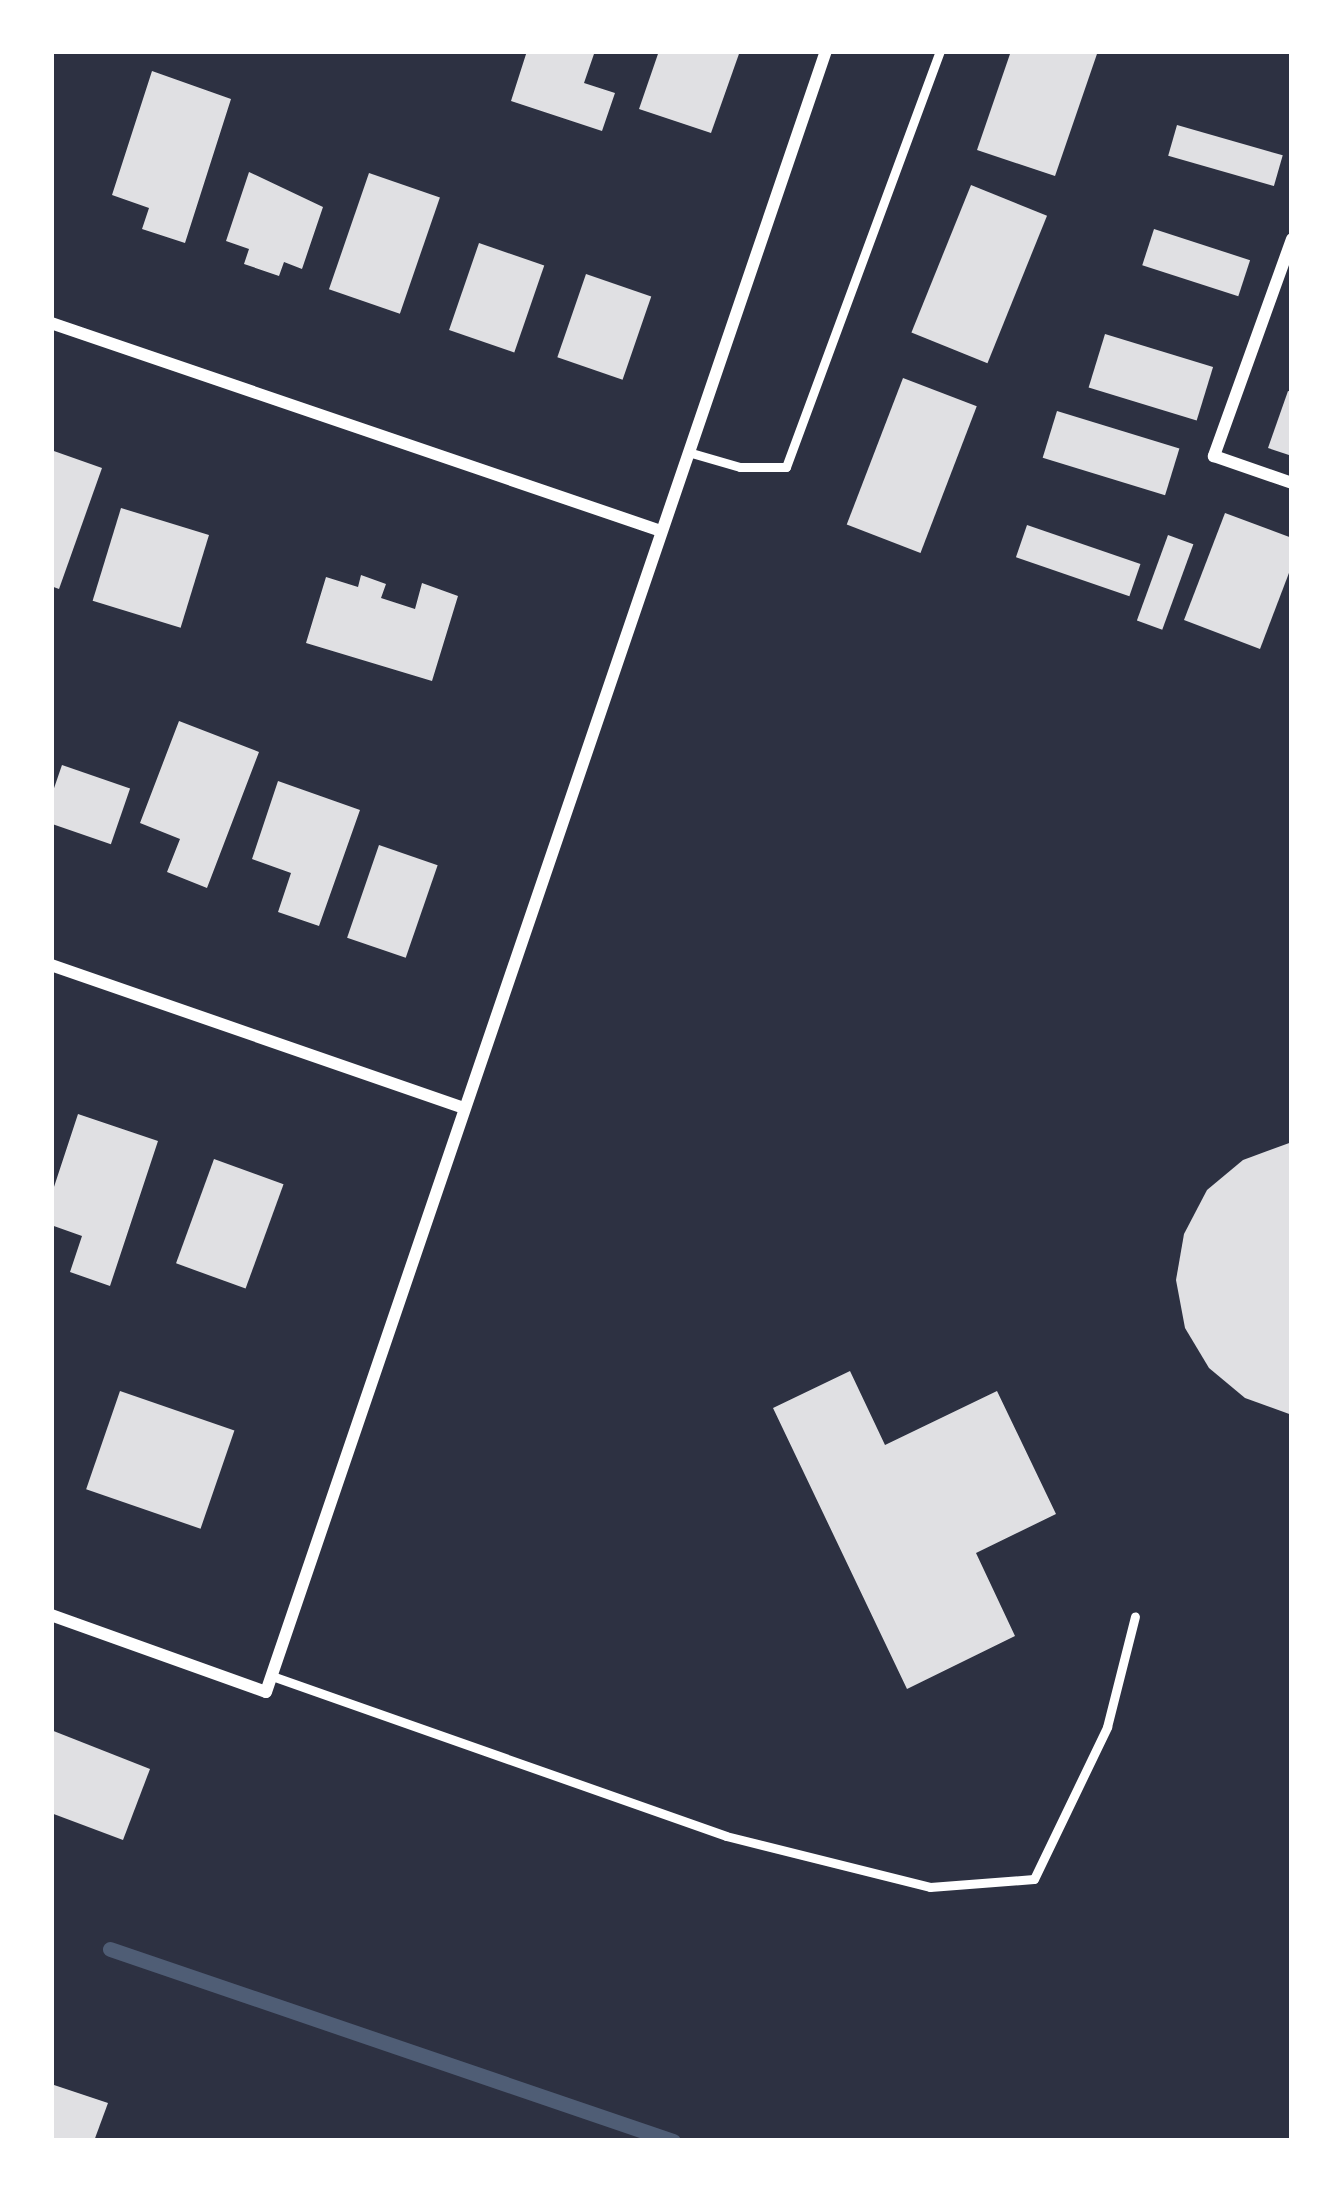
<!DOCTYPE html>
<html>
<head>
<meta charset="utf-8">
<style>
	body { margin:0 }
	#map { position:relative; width:1343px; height:2192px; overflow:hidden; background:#2d3142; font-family:"Roboto Serif",serif }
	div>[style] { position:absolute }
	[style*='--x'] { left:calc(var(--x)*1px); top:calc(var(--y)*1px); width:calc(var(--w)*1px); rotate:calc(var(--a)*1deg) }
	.stream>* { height:15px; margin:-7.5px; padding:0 7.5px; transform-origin:7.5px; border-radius:7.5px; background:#4f5d75 }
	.building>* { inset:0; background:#e0e0e3; transform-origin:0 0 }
	.service>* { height:9px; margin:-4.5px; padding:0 4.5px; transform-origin:4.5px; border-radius:4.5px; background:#fff }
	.minor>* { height:12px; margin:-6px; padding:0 6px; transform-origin:6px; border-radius:6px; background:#fff }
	span { translate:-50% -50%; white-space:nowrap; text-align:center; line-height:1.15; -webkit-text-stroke:12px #fff; paint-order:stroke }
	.frame { position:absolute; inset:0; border:54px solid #fff; pointer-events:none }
</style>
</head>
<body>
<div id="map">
	<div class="stream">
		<i style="--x:110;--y:1949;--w:595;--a:18.83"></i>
	</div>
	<div class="building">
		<i style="clip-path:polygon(527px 51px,595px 51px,584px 83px,615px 93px,602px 131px,511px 101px)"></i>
		<i style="clip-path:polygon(659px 51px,740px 51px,711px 133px,639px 109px)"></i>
		<i style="clip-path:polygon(1011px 51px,1098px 51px,1055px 176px,977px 150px)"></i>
		<i style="clip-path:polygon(152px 71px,231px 99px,185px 243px,142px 229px,149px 208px,112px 195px)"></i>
		<i style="left:1177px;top:125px;width:110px;height:32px;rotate:16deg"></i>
		<i style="clip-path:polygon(249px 172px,323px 207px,302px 269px,284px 262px,279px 276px,244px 264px,249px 249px,226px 241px)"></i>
		<i style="left:369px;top:173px;width:75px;height:123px;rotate:19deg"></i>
		<i style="left:971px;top:185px;width:82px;height:159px;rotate:22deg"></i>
		<i style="left:1154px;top:229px;width:101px;height:38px;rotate:18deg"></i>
		<i style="left:479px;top:243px;width:69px;height:92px;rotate:19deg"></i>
		<i style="left:586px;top:274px;width:69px;height:88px;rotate:19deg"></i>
		<i style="left:1105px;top:334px;width:113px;height:56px;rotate:17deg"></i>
		<i style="left:903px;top:378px;width:79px;height:157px;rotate:21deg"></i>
		<i style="clip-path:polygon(1288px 391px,1292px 392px,1292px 456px,1268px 448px)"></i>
		<i style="left:1057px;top:411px;width:128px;height:49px;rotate:17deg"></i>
		<i style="clip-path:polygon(51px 450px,102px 468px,59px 589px,51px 586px)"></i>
		<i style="left:121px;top:508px;width:92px;height:97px;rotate:17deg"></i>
		<i style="clip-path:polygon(1225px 513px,1292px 538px,1292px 565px,1260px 649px,1184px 620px)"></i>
		<i style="left:1027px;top:525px;width:120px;height:34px;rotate:19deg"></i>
		<i style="left:1168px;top:535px;width:27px;height:91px;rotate:20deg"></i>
		<i style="clip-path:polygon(361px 575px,386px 584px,381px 598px,415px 609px,422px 583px,458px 596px,432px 681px,306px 643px,326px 577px,358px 587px)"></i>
		<i style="clip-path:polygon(179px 721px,259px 752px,207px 888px,167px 872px,180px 839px,140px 823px)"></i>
		<i style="left:62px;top:765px;width:72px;height:59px;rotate:19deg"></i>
		<i style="clip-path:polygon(278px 781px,360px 810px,319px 926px,278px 912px,291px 873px,252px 859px)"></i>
		<i style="left:379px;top:845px;width:62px;height:98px;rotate:19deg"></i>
		<i style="clip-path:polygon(78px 1114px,158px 1141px,110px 1286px,70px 1272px,82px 1236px,51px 1225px,51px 1196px)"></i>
		<i style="clip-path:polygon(1292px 1142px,1292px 1415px,1245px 1398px,1209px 1368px,1185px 1328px,1176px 1280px,1184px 1234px,1207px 1190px,1243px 1160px)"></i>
		<i style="left:214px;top:1159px;width:74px;height:111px;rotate:20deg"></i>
		<i style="clip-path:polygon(850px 1371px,885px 1445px,997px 1391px,1056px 1514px,976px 1553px,1015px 1636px,907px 1689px,773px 1408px)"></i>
		<i style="left:120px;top:1391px;width:121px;height:104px;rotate:19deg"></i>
		<i style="clip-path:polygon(51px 1730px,150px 1769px,123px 1840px,51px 1813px)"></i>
		<i style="clip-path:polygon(51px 2084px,108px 2103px,94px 2141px,51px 2141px)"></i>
	</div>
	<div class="service">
		<i style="--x:688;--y:452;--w:54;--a:16.1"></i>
		<i style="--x:740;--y:467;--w:46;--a:0"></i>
		<i style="--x:786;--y:467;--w:444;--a:-69.7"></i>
		<i style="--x:272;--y:1676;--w:481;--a:19.4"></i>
		<i style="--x:726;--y:1836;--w:210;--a:14"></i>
		<i style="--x:930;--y:1887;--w:104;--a:-4.4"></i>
		<i style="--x:1034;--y:1879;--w:169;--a:-64.3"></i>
		<i style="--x:1107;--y:1727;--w:114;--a:-75.8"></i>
	</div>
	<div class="minor">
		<i style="--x:1292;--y:239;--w:231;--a:109.8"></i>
		<i style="--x:1214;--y:456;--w:83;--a:19.1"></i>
		<i style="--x:51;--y:323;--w:644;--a:18.83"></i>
		<i style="--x:51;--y:965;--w:435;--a:19.1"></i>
		<i style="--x:51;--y:1615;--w:228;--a:19.7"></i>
		<i style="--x:266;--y:1692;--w:1734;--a:-71.16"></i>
	</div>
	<div class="frame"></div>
</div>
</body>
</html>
